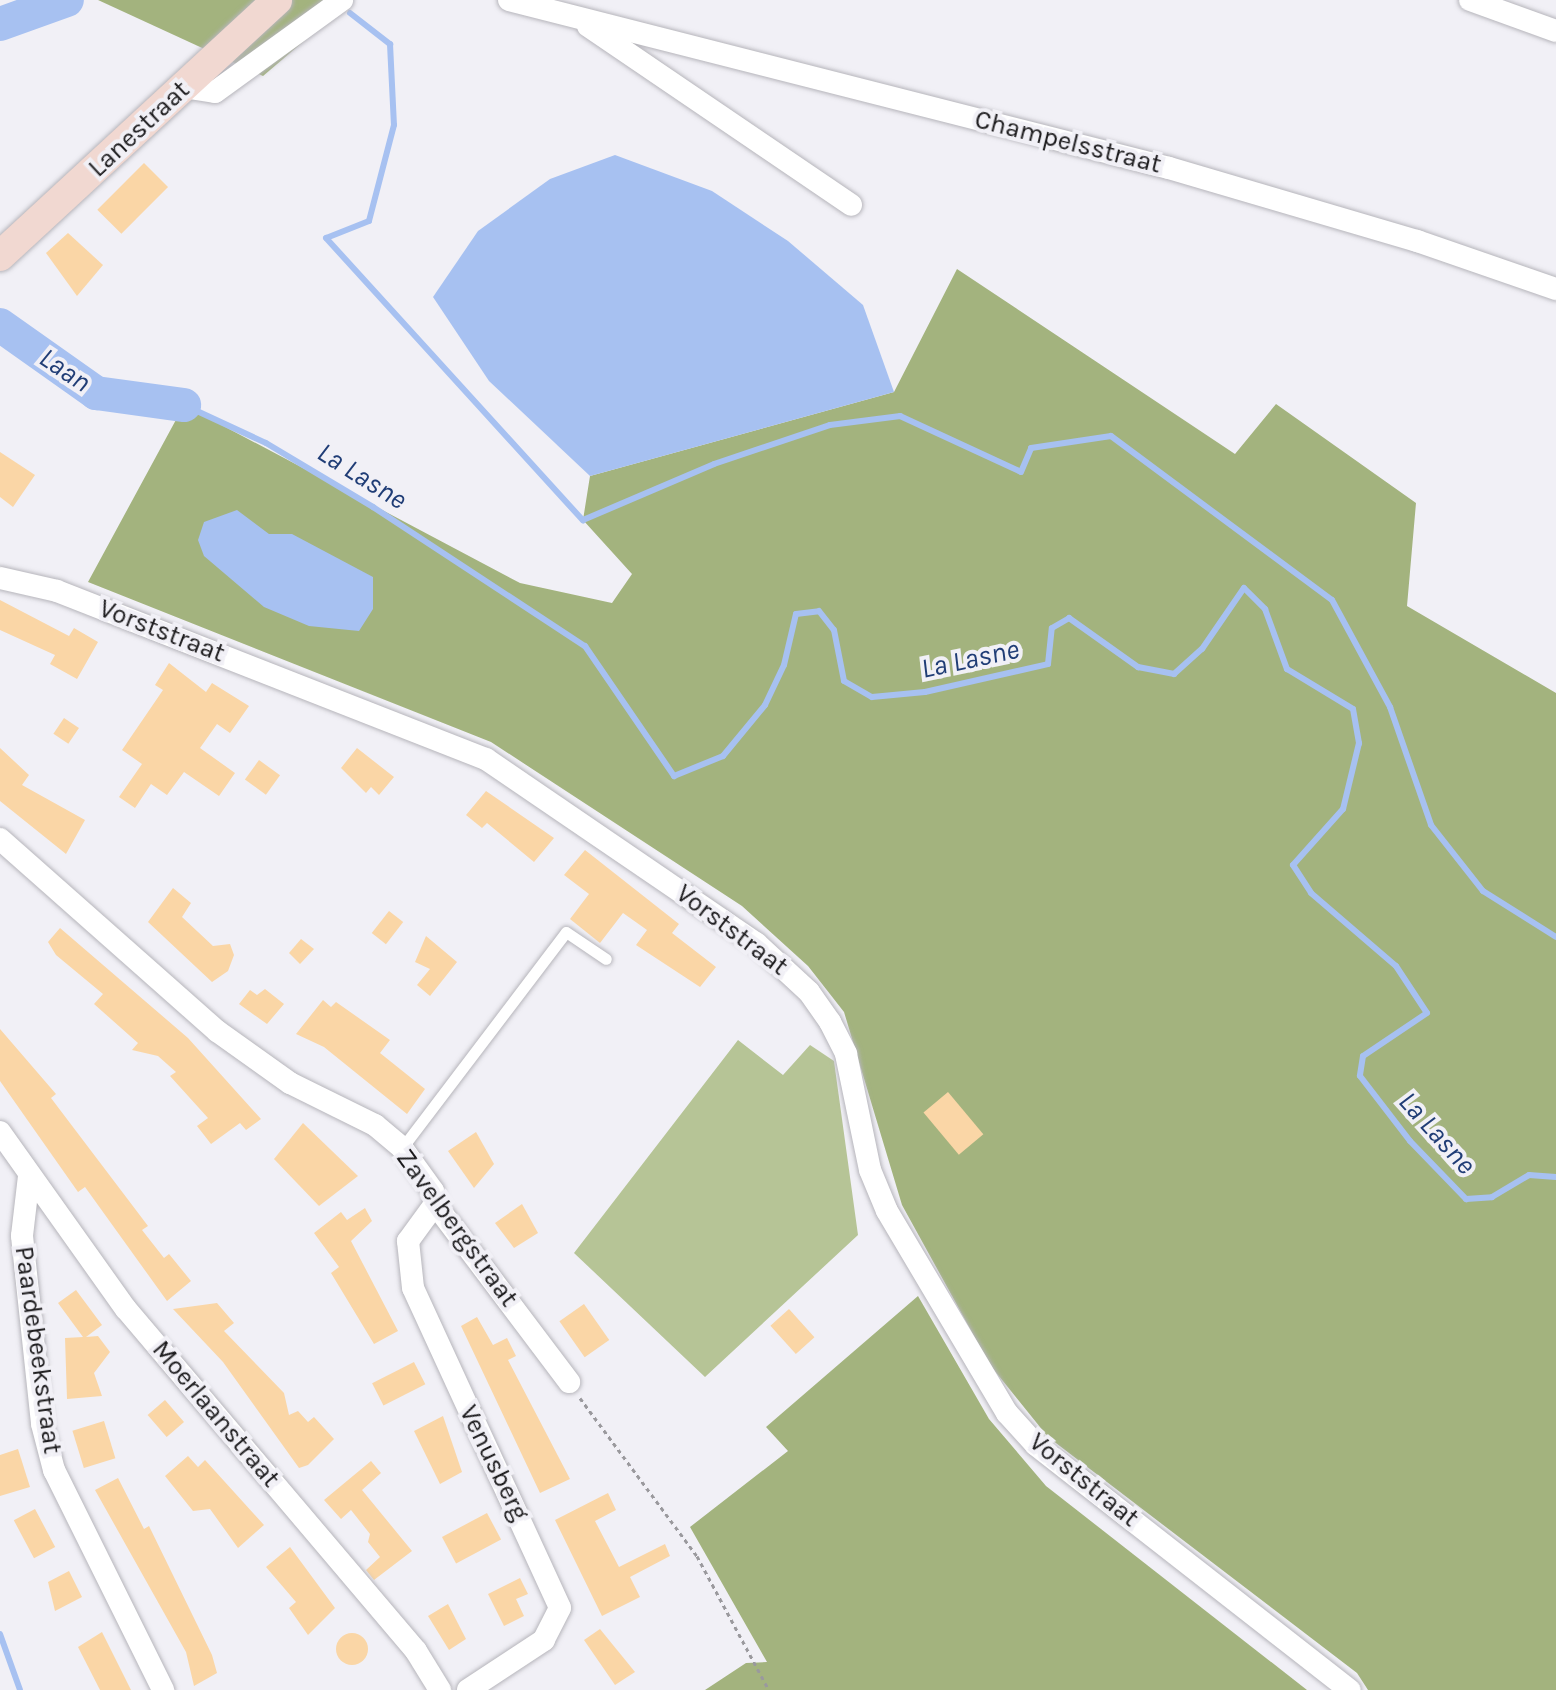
<!DOCTYPE html>
<html>
<head>
<meta charset="utf-8">
<style>
	body { margin:0 }
	#map { position:relative; width:1556px; height:1690px; overflow:hidden; background:#f1f0f6; font-family:Karla,sans-serif }
	div>[style] { position:absolute }
	[style*='--x'] { left:calc(var(--x)*1px); top:calc(var(--y)*1px); width:calc(var(--w)*1px); rotate:calc(var(--a)*1deg) }
	.green>* { inset:0; background:#b6c496 }
	.forest>* { inset:0; background:#a3b37e }
	.water>* { inset:0; background:#a7c1f1 }
	.stream>* { height:6px; margin:-3px; padding:0 3px; transform-origin:3px; border-radius:3px; background:#a7c1f1 }
	.river>* { height:34px; margin:-17px; padding:0 17px; transform-origin:17px; border-radius:17px; background:#a7c1f1 }
	.building>* { inset:0; background:#fad6a6; transform-origin:0 0 }
	.round { border-radius:50% }
	.path>* { height:3px; margin-top:-1.5px; transform-origin:0; background:repeating-linear-gradient(90deg,#9a999d 0 4px,transparent 0 8px) }
	.roads { filter:drop-shadow(0 0 2px #b6b5bb) drop-shadow(0 0 2px #b6b5bb) }
	.lane>* { height:11px; margin:-5.5px; padding:0 5.5px; transform-origin:5.5px; border-radius:5.5px; background:#fff }
	.street>* { height:22px; margin:-11px; padding:0 11px; transform-origin:11px; border-radius:11px; background:#fff }
	.secondary>* { height:30px; margin:-15px; padding:0 15px; transform-origin:15px; border-radius:15px; background:#f1d8d1 }
	span { translate:-50% -50%; white-space:nowrap; text-align:center; line-height:1.15; -webkit-text-stroke:8px #f1f0f6; paint-order:stroke }
	.street-label { font-size:26px; color:#1b1a1c }
	.water-label { font-size:28px; color:#203d76; font-style:italic }
</style>
</head>
<body>
<div id="map">
	<div class="green">
		<i style="clip-path:polygon(738px 1040px,783px 1075px,810px 1045px,834px 1061px,858px 1235px,705px 1377px,574px 1253px)"></i>
	</div>
	<div class="forest">
		<i style="clip-path:polygon(98px 0,352px 0,263px 76px)"></i>
		<i style="clip-path:polygon(957px 269px,1235px 454px,1276px 404px,1416px 503px,1407px 606px,1556px 693px,1556px 1690px,1368px 1690px,1357px 1673px,1048px 1437px,990px 1365px,902px 1205px,844px 1012px,808px 966px,742px 906px,491px 742px,88px 582px,184px 405px,520px 583px,612px 603px,632px 574px,583px 520px,590px 476px,894px 392px)"></i>
		<i style="clip-path:polygon(918px 1296px,989px 1419px,1046px 1486px,1307px 1690px,705px 1690px,746px 1663px,767px 1662px,690px 1527px,788px 1451px,766px 1427px)"></i>
	</div>
	<div class="water">
		<i style="clip-path:polygon(615px 155px,712px 191px,788px 241px,863px 305px,894px 392px,590px 476px,489px 381px,433px 297px,478px 231px,550px 179px)"></i>
		<i style="clip-path:polygon(237px 510px,269px 534px,292px 534px,373px 577px,373px 609px,359px 631px,309px 626px,264px 607px,204px 556px,198px 540px,204px 522px)"></i>
	</div>
	<div class="stream">
		<i style="--x:350;--y:13;--w:51;--a:37.8"></i>
		<i style="--x:390;--y:44;--w:81;--a:87.2"></i>
		<i style="--x:394;--y:125;--w:99;--a:104.6"></i>
		<i style="--x:369;--y:221;--w:46;--a:158.4"></i>
		<i style="--x:326;--y:238;--w:382;--a:47.7"></i>
		<i style="--x:583;--y:520;--w:142;--a:-23.1"></i>
		<i style="--x:714;--y:464;--w:122;--a:-18.6"></i>
		<i style="--x:830;--y:425;--w:71;--a:-7.3"></i>
		<i style="--x:900;--y:416;--w:133;--a:24.8"></i>
		<i style="--x:1021;--y:472;--w:26;--a:-67"></i>
		<i style="--x:1031;--y:448;--w:81;--a:-8.5"></i>
		<i style="--x:1111;--y:436;--w:275;--a:36.6"></i>
		<i style="--x:1332;--y:600;--w:122;--a:61.5"></i>
		<i style="--x:1390;--y:707;--w:125;--a:70.8"></i>
		<i style="--x:1431;--y:825;--w:84;--a:51.8"></i>
		<i style="--x:1483;--y:891;--w:86;--a:32.2"></i>
		<i style="--x:184;--y:405;--w:90;--a:24.9"></i>
		<i style="--x:266;--y:443;--w:125;--a:30.9"></i>
		<i style="--x:373;--y:507;--w:254;--a:33.3"></i>
		<i style="--x:585;--y:646;--w:158;--a:55.6"></i>
		<i style="--x:674;--y:776;--w:53;--a:-22.2"></i>
		<i style="--x:723;--y:756;--w:66;--a:-50.5"></i>
		<i style="--x:765;--y:705;--w:44;--a:-64.6"></i>
		<i style="--x:784;--y:665;--w:52;--a:-76.8"></i>
		<i style="--x:796;--y:614;--w:23;--a:-7"></i>
		<i style="--x:819;--y:611;--w:24;--a:52"></i>
		<i style="--x:834;--y:630;--w:52;--a:78.9"></i>
		<i style="--x:844;--y:681;--w:32;--a:30"></i>
		<i style="--x:872;--y:697;--w:53;--a:-5.4"></i>
		<i style="--x:925;--y:692;--w:126;--a:-12.8"></i>
		<i style="--x:1048;--y:664;--w:36;--a:-84"></i>
		<i style="--x:1052;--y:628;--w:20;--a:-30"></i>
		<i style="--x:1069;--y:618;--w:85;--a:35.4"></i>
		<i style="--x:1138;--y:667;--w:37;--a:11"></i>
		<i style="--x:1174;--y:674;--w:38;--a:-42"></i>
		<i style="--x:1202;--y:649;--w:74;--a:-55.5"></i>
		<i style="--x:1244;--y:588;--w:30;--a:45"></i>
		<i style="--x:1265;--y:609;--w:64;--a:69.9"></i>
		<i style="--x:1287;--y:669;--w:77;--a:31.2"></i>
		<i style="--x:1353;--y:709;--w:35;--a:80"></i>
		<i style="--x:1359;--y:743;--w:68;--a:103.6"></i>
		<i style="--x:1343;--y:809;--w:75;--a:131.8"></i>
		<i style="--x:1293;--y:865;--w:33;--a:57"></i>
		<i style="--x:1311;--y:893;--w:112;--a:40.7"></i>
		<i style="--x:1396;--y:966;--w:56;--a:56.6"></i>
		<i style="--x:1427;--y:1013;--w:77;--a:146.1"></i>
		<i style="--x:1363;--y:1056;--w:20;--a:99"></i>
		<i style="--x:1360;--y:1076;--w:82;--a:52.4"></i>
		<i style="--x:1410;--y:1141;--w:81;--a:46"></i>
		<i style="--x:1466;--y:1199;--w:26;--a:-4"></i>
		<i style="--x:1492;--y:1197;--w:43;--a:-30.7"></i>
		<i style="--x:1529;--y:1175;--w:27;--a:4"></i>
		<i style="--x:0;--y:1634;--w:59;--a:70.3"></i>
	</div>
	<div class="river">
		<i style="--x:0;--y:24;--w:71;--a:-19.7"></i>
		<i style="--x:0;--y:325;--w:118;--a:35.3"></i>
		<i style="--x:96;--y:393;--w:89;--a:7.8"></i>
	</div>
	<div class="building">
		<i style="left:144px;top:163px;width:34px;height:66px;rotate:45deg"></i>
		<i style="clip-path:polygon(68px 233px,103px 265px,77px 296px,46px 253px)"></i>
		<i style="clip-path:polygon(0 452px,35px 475px,13px 507px,0 497px)"></i>
		<i style="clip-path:polygon(0 600px,69px 636px,74px 628px,98px 642px,77px 679px,50px 664px,55px 655px,0 630px)"></i>
		<i style="clip-path:polygon(169px 663px,206px 692px,212px 683px,249px 706px,230px 733px,217px 724px,200px 748px,235px 773px,219px 796px,184px 772px,167px 795px,151px 784px,135px 808px,119px 797px,142px 764px,122px 750px,163px 690px,155px 685px)"></i>
		<i style="left:64px;top:718px;width:18px;height:19px;rotate:34deg"></i>
		<i style="clip-path:polygon(0 748px,29px 775px,22px 785px,85px 820px,66px 854px,0 801px)"></i>
		<i style="clip-path:polygon(357px 748px,394px 777px,379px 795px,371px 787px,366px 793px,341px 768px)"></i>
		<i style="left:259px;top:760px;width:26px;height:24px;rotate:36deg"></i>
		<i style="clip-path:polygon(486px 791px,554px 838px,534px 862px,487px 823px,482px 828px,466px 815px)"></i>
		<i style="clip-path:polygon(585px 850px,679px 924px,672px 933px,716px 967px,700px 987px,636px 945px,647px 930px,623px 913px,600px 943px,570px 919px,589px 894px,564px 875px)"></i>
		<i style="clip-path:polygon(173px 888px,191px 903px,182px 917px,213px 946px,230px 944px,234px 955px,228px 971px,212px 982px,148px 922px)"></i>
		<i style="left:389px;top:911px;width:18px;height:28px;rotate:38deg"></i>
		<i style="clip-path:polygon(60px 928px,188px 1038px,261px 1119px,246px 1130px,240px 1123px,211px 1144px,197px 1126px,208px 1118px,170px 1076px,176px 1072px,158px 1056px,132px 1050px,138px 1043px,94px 1004px,103px 994px,56px 955px,48px 942px)"></i>
		<i style="clip-path:polygon(426px 936px,457px 962px,430px 996px,417px 985px,430px 969px,415px 962px)"></i>
		<i style="clip-path:polygon(301px 939px,314px 949px,300px 964px,289px 953px)"></i>
		<i style="clip-path:polygon(265px 989px,284px 1004px,267px 1024px,239px 1004px,250px 990px,257px 995px)"></i>
		<i style="clip-path:polygon(323px 1000px,331px 1007px,336px 1002px,390px 1040px,380px 1053px,425px 1089px,407px 1114px,324px 1047px,296px 1034px)"></i>
		<i style="clip-path:polygon(0 1029px,56px 1094px,51px 1098px,148px 1226px,142px 1230px,164px 1258px,169px 1254px,191px 1281px,167px 1301px,85px 1187px,78px 1192px,0 1081px)"></i>
		<i style="left:948px;top:1092px;width:55px;height:32px;rotate:50deg"></i>
		<i style="clip-path:polygon(303px 1123px,358px 1176px,319px 1206px,274px 1159px)"></i>
		<i style="clip-path:polygon(476px 1132px,494px 1164px,474px 1188px,448px 1151px)"></i>
		<i style="clip-path:polygon(522px 1204px,538px 1233px,514px 1248px,495px 1223px)"></i>
		<i style="clip-path:polygon(365px 1208px,372px 1221px,351px 1241px,398px 1331px,374px 1344px,331px 1273px,339px 1267px,314px 1233px,341px 1212px,347px 1220px)"></i>
		<i style="clip-path:polygon(76px 1290px,102px 1325px,86px 1337px,98px 1336px,110px 1352px,94px 1373px,102px 1396px,67px 1399px,65px 1338px,83px 1337px,58px 1303px)"></i>
		<i style="clip-path:polygon(217px 1303px,234px 1323px,224px 1331px,284px 1393px,289px 1415px,298px 1411px,308px 1422px,314px 1417px,334px 1439px,308px 1465px,299px 1468px,223px 1362px,173px 1309px)"></i>
		<i style="left:584px;top:1304px;width:44px;height:30px;rotate:55deg"></i>
		<i style="left:789px;top:1309px;width:38px;height:25px;rotate:48deg"></i>
		<i style="clip-path:polygon(477px 1317px,493px 1345px,507px 1338px,516px 1356px,508px 1360px,570px 1479px,540px 1493px,461px 1326px)"></i>
		<i style="left:414px;top:1362px;width:25px;height:47px;rotate:63deg"></i>
		<i style="left:165px;top:1400px;width:29px;height:23px;rotate:49deg"></i>
		<i style="clip-path:polygon(443px 1416px,462px 1472px,440px 1484px,414px 1431px)"></i>
		<i style="left:104px;top:1421px;width:39px;height:33px;rotate:73deg"></i>
		<i style="clip-path:polygon(18px 1449px,30px 1487px,0 1496px,0 1455px)"></i>
		<i style="clip-path:polygon(188px 1456px,198px 1467px,205px 1460px,264px 1525px,238px 1548px,210px 1509px,193px 1511px,165px 1476px)"></i>
		<i style="clip-path:polygon(371px 1461px,381px 1473px,362px 1490px,412px 1551px,374px 1580px,366px 1570px,380px 1557px,368px 1542px,370px 1534px,351px 1510px,341px 1519px,324px 1500px)"></i>
		<i style="clip-path:polygon(118px 1478px,144px 1529px,149px 1526px,212px 1655px,217px 1673px,194px 1686px,186px 1652px,95px 1490px)"></i>
		<i style="clip-path:polygon(608px 1493px,616px 1510px,595px 1521px,619px 1567px,665px 1544px,670px 1556px,630px 1577px,640px 1597px,602px 1616px,555px 1520px)"></i>
		<i style="left:35px;top:1509px;width:43px;height:24px;rotate:62deg"></i>
		<i style="left:487px;top:1513px;width:30px;height:51px;rotate:62deg"></i>
		<i style="clip-path:polygon(290px 1547px,335px 1608px,308px 1635px,289px 1608px,296px 1602px,266px 1567px)"></i>
		<i style="clip-path:polygon(69px 1571px,82px 1597px,55px 1611px,48px 1582px)"></i>
		<i style="clip-path:polygon(520px 1578px,528px 1594px,516px 1599px,524px 1616px,504px 1626px,488px 1594px)"></i>
		<i style="clip-path:polygon(448px 1604px,466px 1639px,449px 1650px,428px 1616px)"></i>
		<i style="clip-path:polygon(600px 1629px,635px 1672px,615px 1685px,584px 1640px)"></i>
		<i style="clip-path:polygon(102px 1632px,131px 1690px,100px 1690px,78px 1647px)"></i>
		<i class="round" style="left:336px;top:1633px;width:32px;height:32px"></i>
	</div>
	<div class="path">
		<i style="--x:580;--y:1398;--w:197;--a:53.5"></i>
		<i style="--x:697;--y:1556;--w:152;--a:61.8"></i>
	</div>
	<div class="roads">
		<div class="lane">
			<i style="--x:402;--y:1148;--w:271;--a:-52.8"></i>
			<i style="--x:566;--y:932;--w:48;--a:34"></i>
		</div>
		<div class="street">
			<i style="--x:509;--y:0;--w:681;--a:14.28"></i>
			<i style="--x:1169;--y:168;--w:259;--a:16.4"></i>
			<i style="--x:1417;--y:241;--w:147;--a:19.1"></i>
			<i style="--x:1470;--y:0;--w:91;--a:19.8"></i>
			<i style="--x:588;--y:26;--w:318;--a:34.2"></i>
			<i style="--x:183;--y:87;--w:32;--a:9"></i>
			<i style="--x:215;--y:92;--w:157;--a:-35.9"></i>
			<i style="--x:0;--y:578;--w:58;--a:12.8"></i>
			<i style="--x:57;--y:591;--w:461;--a:21.4"></i>
			<i style="--x:486;--y:759;--w:327;--a:34.3"></i>
			<i style="--x:756;--y:943;--w:72;--a:42.8"></i>
			<i style="--x:809;--y:992;--w:37;--a:55"></i>
			<i style="--x:830;--y:1022;--w:36;--a:63"></i>
			<i style="--x:846;--y:1054;--w:118;--a:78.3"></i>
			<i style="--x:870;--y:1170;--w:44;--a:67.5"></i>
			<i style="--x:887;--y:1211;--w:235;--a:59.3"></i>
			<i style="--x:1007;--y:1413;--w:43;--a:47.8"></i>
			<i style="--x:1036;--y:1445;--w:398;--a:38"></i>
			<i style="--x:0;--y:839;--w:290;--a:41.5"></i>
			<i style="--x:217;--y:1031;--w:90;--a:35.5"></i>
			<i style="--x:290;--y:1083;--w:95;--a:26.3"></i>
			<i style="--x:375;--y:1125;--w:35;--a:40"></i>
			<i style="--x:402;--y:1148;--w:53;--a:54.2"></i>
			<i style="--x:433;--y:1191;--w:13;--a:81"></i>
			<i style="--x:435;--y:1204;--w:223;--a:53"></i>
			<i style="--x:0;--y:1132;--w:217;--a:54.6"></i>
			<i style="--x:126;--y:1309;--w:448;--a:49.7"></i>
			<i style="--x:416;--y:1651;--w:46;--a:58.4"></i>
			<i style="--x:29;--y:1176;--w:60;--a:96.7"></i>
			<i style="--x:22;--y:1236;--w:189;--a:83.9"></i>
			<i style="--x:42;--y:1424;--w:48;--a:75.4"></i>
			<i style="--x:54;--y:1470;--w:246;--a:63.6"></i>
			<i style="--x:435;--y:1204;--w:46;--a:126.1"></i>
			<i style="--x:408;--y:1241;--w:47;--a:83.9"></i>
			<i style="--x:413;--y:1288;--w:352;--a:65.3"></i>
			<i style="--x:560;--y:1608;--w:36;--a:117"></i>
			<i style="--x:544;--y:1640;--w:91;--a:146.7"></i>
		</div>
		<div class="secondary">
			<i style="--x:0;--y:256;--w:377;--a:-42.7"></i>
		</div>
	</div>
	<div class="street-label">
		<span style="left:139px;top:129px;rotate:-43deg">Lanestraat</span>
		<span style="left:1068px;top:142px;rotate:14deg">Champelsstraat</span>
		<span style="left:162px;top:631px;rotate:21deg">Vorststraat</span>
		<span style="left:732px;top:930px;rotate:37deg">Vorststraat</span>
		<span style="left:457px;top:1228px;rotate:54deg">Zavelbergstraat</span>
		<span style="left:38px;top:1350px;rotate:82deg">Paardebeekstraat</span>
		<span style="left:216px;top:1414px;rotate:50deg">Moerlaanstraat</span>
		<span style="left:494px;top:1463px;rotate:64deg">Venusberg</span>
		<span style="left:1084px;top:1480px;rotate:39deg">Vorststraat</span>
	</div>
	<div class="water-label">
		<span style="left:65px;top:370px;rotate:34deg">Laan</span>
		<span style="left:362px;top:476px;rotate:32deg">La Lasne</span>
		<span style="left:970px;top:659px;rotate:-12deg">La Lasne</span>
		<span style="left:1437px;top:1133px;rotate:48deg">La Lasne</span>
	</div>
</div>
</body>
</html>
